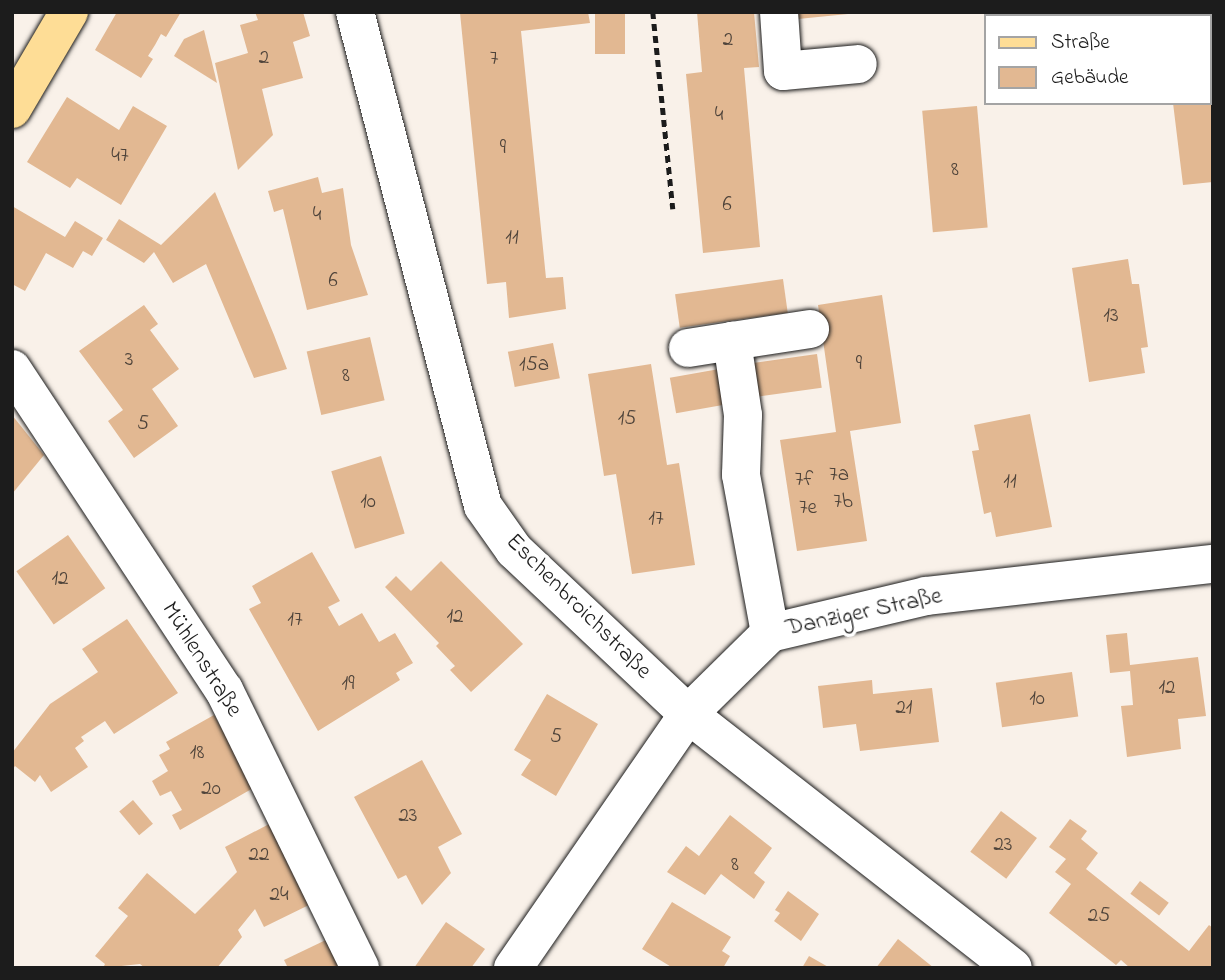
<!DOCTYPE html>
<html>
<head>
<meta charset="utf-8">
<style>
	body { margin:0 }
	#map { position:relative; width:1225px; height:980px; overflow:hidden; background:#f9f1e9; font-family:"Indie Flower",sans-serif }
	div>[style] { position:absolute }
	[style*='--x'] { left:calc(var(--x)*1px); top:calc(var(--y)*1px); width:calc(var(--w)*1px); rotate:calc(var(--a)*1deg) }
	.building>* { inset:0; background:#e2b892; transform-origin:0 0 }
	.path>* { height:4.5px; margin-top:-2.25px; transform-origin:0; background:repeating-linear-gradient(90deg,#1c1c1c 0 7px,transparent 0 12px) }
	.roads { filter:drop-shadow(0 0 2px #1c1c1c) drop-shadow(0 0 2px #1c1c1c) }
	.minor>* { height:38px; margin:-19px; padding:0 19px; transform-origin:19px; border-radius:19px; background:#fff }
	.major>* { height:38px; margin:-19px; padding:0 19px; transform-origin:19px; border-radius:19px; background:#fedd96 }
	span { translate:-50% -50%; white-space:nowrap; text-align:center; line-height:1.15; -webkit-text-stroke:7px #fff; paint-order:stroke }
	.number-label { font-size:21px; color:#4e433a }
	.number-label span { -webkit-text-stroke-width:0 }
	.street-label { font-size:24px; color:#1c1c1c }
	.frame { position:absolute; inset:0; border:14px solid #1c1c1c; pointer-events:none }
	.legend { position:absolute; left:984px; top:14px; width:228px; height:91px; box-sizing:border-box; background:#fff; border:2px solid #a4a4a4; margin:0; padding:9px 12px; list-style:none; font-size:21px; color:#1c1c1c }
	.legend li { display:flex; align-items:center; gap:14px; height:35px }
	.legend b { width:35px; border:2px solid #a4a4a4 }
</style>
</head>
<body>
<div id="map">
	<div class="building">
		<i style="clip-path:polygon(117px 12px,181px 12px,166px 37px,161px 34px,155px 45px,148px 56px,153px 59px,141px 78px,95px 50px)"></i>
		<i style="clip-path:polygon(255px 12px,303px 12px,310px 36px,293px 42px,303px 78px,262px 89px,273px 135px,238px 170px,215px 63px,248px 53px,240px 25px,258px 20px)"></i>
		<i style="clip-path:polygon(588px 12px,590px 23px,521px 31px,546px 278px,563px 277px,566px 309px,509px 318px,506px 282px,487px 284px,460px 13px)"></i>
		<i style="left:595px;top:12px;width:30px;height:42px"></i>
		<i style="clip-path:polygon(697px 12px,754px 12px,759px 67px,744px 68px,760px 247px,703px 253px,686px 74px,702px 72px)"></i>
		<i style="clip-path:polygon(797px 12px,848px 12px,848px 14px,798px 19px)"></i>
		<i style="left:1037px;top:12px;width:59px;height:4px"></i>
		<i style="clip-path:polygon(204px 30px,217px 83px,174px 56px,184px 39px)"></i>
		<i style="clip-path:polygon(1213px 60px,1213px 182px,1183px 185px,1173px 103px,1209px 103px)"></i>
		<i style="clip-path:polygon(67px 97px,119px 130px,133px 106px,167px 126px,121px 205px,77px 178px,70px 188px,27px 162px)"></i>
		<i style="left:977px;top:106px;width:122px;height:55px;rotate:85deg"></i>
		<i style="clip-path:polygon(318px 177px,322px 193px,343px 188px,351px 245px,368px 295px,307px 310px,283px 209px,274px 212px,268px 191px)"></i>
		<i style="clip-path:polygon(215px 192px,274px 335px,287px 369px,254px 378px,206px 264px,173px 283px,154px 252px,144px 263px,106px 240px,119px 219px,161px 245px)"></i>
		<i style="clip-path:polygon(12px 206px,65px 237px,75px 221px,103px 238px,92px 256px,83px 251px,73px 268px,46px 253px,25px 291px,12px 284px)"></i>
		<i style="clip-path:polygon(1128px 259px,1132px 284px,1139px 284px,1148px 347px,1141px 348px,1145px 373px,1089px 382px,1072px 268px)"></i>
		<i style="left:783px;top:279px;width:34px;height:109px;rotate:82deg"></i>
		<i style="clip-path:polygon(882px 295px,901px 423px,850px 431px,867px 541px,797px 551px,780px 440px,836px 432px,818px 305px)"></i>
		<i style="clip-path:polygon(144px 305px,158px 324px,150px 330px,179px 369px,152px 389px,178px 426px,134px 458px,108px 421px,123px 410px,79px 351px)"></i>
		<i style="left:370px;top:337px;width:65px;height:65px;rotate:77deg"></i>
		<i style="left:553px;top:343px;width:36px;height:46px;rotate:79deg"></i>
		<i style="left:817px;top:354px;width:34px;height:74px;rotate:82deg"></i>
		<i style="clip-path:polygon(651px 364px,667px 465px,679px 463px,695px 565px,632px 574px,616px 474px,604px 476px,588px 374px)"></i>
		<i style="left:725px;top:368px;width:36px;height:56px;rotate:80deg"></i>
		<i style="clip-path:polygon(1030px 414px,1052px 527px,996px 537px,991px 512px,984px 514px,972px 451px,979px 450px,974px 425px)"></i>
		<i style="clip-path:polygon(12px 415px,44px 455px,12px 494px)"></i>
		<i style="left:381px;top:456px;width:81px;height:52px;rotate:73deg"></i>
		<i style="left:68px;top:535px;width:65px;height:63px;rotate:55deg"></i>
		<i style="clip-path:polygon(312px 552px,340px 601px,328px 607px,339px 626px,362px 613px,379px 642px,395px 633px,413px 663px,396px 673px,400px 680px,318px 731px,249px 609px,261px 603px,252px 586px)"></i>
		<i style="clip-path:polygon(441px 561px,523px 644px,471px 692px,450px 670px,455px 666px,436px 646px,439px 643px,385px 587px,396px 576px,411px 591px)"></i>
		<i style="clip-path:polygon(127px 619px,178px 693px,114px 734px,105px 721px,81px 737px,84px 741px,75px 748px,88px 767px,51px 792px,40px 775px,35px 782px,15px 766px,12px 770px,12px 753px,50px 704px,98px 672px,82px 649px)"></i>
		<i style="clip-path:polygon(1127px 633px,1130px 665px,1198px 657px,1206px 716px,1178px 719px,1181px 749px,1127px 757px,1121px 706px,1133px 705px,1130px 671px,1110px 673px,1106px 635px)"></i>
		<i style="left:1072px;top:672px;width:45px;height:77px;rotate:82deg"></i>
		<i style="clip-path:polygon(872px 680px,873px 694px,932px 688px,939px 742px,860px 751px,856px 724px,823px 728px,818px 686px)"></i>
		<i style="clip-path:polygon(547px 694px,598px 724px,556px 796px,521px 775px,531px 760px,514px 750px)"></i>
		<i style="clip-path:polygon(214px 715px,255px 787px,180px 830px,172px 815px,182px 810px,171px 791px,160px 796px,152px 781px,168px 771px,159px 755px,170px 749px,166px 742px)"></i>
		<i style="clip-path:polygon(422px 760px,462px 834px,438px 847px,451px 873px,422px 905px,406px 875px,398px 879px,354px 797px)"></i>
		<i style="left:133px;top:800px;width:31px;height:18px;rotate:50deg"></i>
		<i style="left:1001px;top:811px;width:45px;height:51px;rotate:37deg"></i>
		<i style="clip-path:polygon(730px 815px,772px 848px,754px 873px,765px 882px,754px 899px,721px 874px,705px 895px,667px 872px,686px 846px,699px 856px)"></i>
		<i style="clip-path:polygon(1070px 819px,1087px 831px,1081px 839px,1098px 853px,1086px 869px,1189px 951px,1209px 925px,1213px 928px,1213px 968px,1130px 968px,1121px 960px,1116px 965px,1049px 913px,1071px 884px,1055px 872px,1066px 859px,1049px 847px)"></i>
		<i style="clip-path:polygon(273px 822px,313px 903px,264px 927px,255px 909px,238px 930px,242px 937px,217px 968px,145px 968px,140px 964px,103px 968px,105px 964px,95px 956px,128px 916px,118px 908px,147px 873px,195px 914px,237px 872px,225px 847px)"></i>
		<i style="left:1140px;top:881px;width:36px;height:16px;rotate:37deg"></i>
		<i style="clip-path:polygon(788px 891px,819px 914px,801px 941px,774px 921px,780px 913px,775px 910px)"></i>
		<i style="clip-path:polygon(672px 902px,731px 937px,722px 951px,730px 956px,723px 968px,673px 968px,642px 949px)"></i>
		<i style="clip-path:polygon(446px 922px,485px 949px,471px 968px,414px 968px)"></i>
		<i style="clip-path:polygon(330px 938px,345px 968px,288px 968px,284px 960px)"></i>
		<i style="clip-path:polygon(898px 939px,934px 968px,876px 968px)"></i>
		<i style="clip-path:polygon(809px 956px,830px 968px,802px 968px)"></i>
	</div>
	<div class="path">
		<i style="--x:653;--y:12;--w:198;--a:84.2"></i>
	</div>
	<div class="roads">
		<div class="minor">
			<i style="--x:355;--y:12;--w:510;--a:75.47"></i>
			<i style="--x:483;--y:506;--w:54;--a:54.8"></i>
			<i style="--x:514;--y:550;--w:239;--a:43.3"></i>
			<i style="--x:688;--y:714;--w:412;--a:38"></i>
			<i style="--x:779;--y:12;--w:59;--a:86.1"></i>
			<i style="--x:783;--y:71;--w:75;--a:-5.3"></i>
			<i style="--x:688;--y:348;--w:45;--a:-9"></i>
			<i style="--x:12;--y:369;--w:385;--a:56.6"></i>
			<i style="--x:224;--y:690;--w:309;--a:63.9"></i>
			<i style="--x:770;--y:633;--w:161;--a:-100.4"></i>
			<i style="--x:741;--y:475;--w:60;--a:-88.1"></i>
			<i style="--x:743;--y:415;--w:75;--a:-98.5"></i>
			<i style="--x:732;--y:341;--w:79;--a:-8.7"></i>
			<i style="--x:513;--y:968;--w:308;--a:-55.4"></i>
			<i style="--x:688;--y:714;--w:115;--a:-44.6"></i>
			<i style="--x:770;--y:633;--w:160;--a:-13.3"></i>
			<i style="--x:926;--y:596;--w:289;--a:-6.4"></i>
		</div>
		<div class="major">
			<i style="--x:12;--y:109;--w:113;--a:-59.6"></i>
		</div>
	</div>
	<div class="number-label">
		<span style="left:728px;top:40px">2</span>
		<span style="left:264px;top:58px">2</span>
		<span style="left:494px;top:59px">7</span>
		<span style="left:719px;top:115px">4</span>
		<span style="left:503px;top:148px">9</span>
		<span style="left:120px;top:156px">47</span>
		<span style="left:955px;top:170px">8</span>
		<span style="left:727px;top:205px">6</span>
		<span style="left:317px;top:215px">4</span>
		<span style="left:512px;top:238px">11</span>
		<span style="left:333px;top:281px">6</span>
		<span style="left:1111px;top:316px">13</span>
		<span style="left:129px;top:360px">3</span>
		<span style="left:859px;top:364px">9</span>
		<span style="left:534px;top:365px">15a</span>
		<span style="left:346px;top:376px">8</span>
		<span style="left:627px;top:419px">15</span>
		<span style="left:143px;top:424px">5</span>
		<span style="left:839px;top:475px">7a</span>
		<span style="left:804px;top:480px">7f</span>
		<span style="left:1010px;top:482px">11</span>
		<span style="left:368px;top:502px">10</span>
		<span style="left:843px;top:502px">7b</span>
		<span style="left:808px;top:508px">7e</span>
		<span style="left:656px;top:519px">17</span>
		<span style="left:60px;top:579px">12</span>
		<span style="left:455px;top:617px">12</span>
		<span style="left:295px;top:620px">17</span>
		<span style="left:348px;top:684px">19</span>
		<span style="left:1167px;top:688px">12</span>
		<span style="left:1037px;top:699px">10</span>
		<span style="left:904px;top:708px">21</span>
		<span style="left:556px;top:737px">5</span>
		<span style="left:197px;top:753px">18</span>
		<span style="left:211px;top:789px">20</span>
		<span style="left:408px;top:816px">23</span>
		<span style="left:1003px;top:845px">23</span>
		<span style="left:259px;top:855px">22</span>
		<span style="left:735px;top:865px">8</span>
		<span style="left:279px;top:895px">24</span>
		<span style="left:1099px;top:916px">25</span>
	</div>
	<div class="street-label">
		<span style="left:578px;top:607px;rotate:45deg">Eschenbroichstraße</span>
		<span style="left:864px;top:613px;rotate:-12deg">Danziger Straße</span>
		<span style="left:201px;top:660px;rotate:58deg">Mühlenstraße</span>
	</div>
	<div class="frame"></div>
	<ul class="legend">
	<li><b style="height:9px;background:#fedd96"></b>Straße</li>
	<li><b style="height:19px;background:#e2b892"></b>Gebäude</li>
	</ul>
</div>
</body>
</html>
